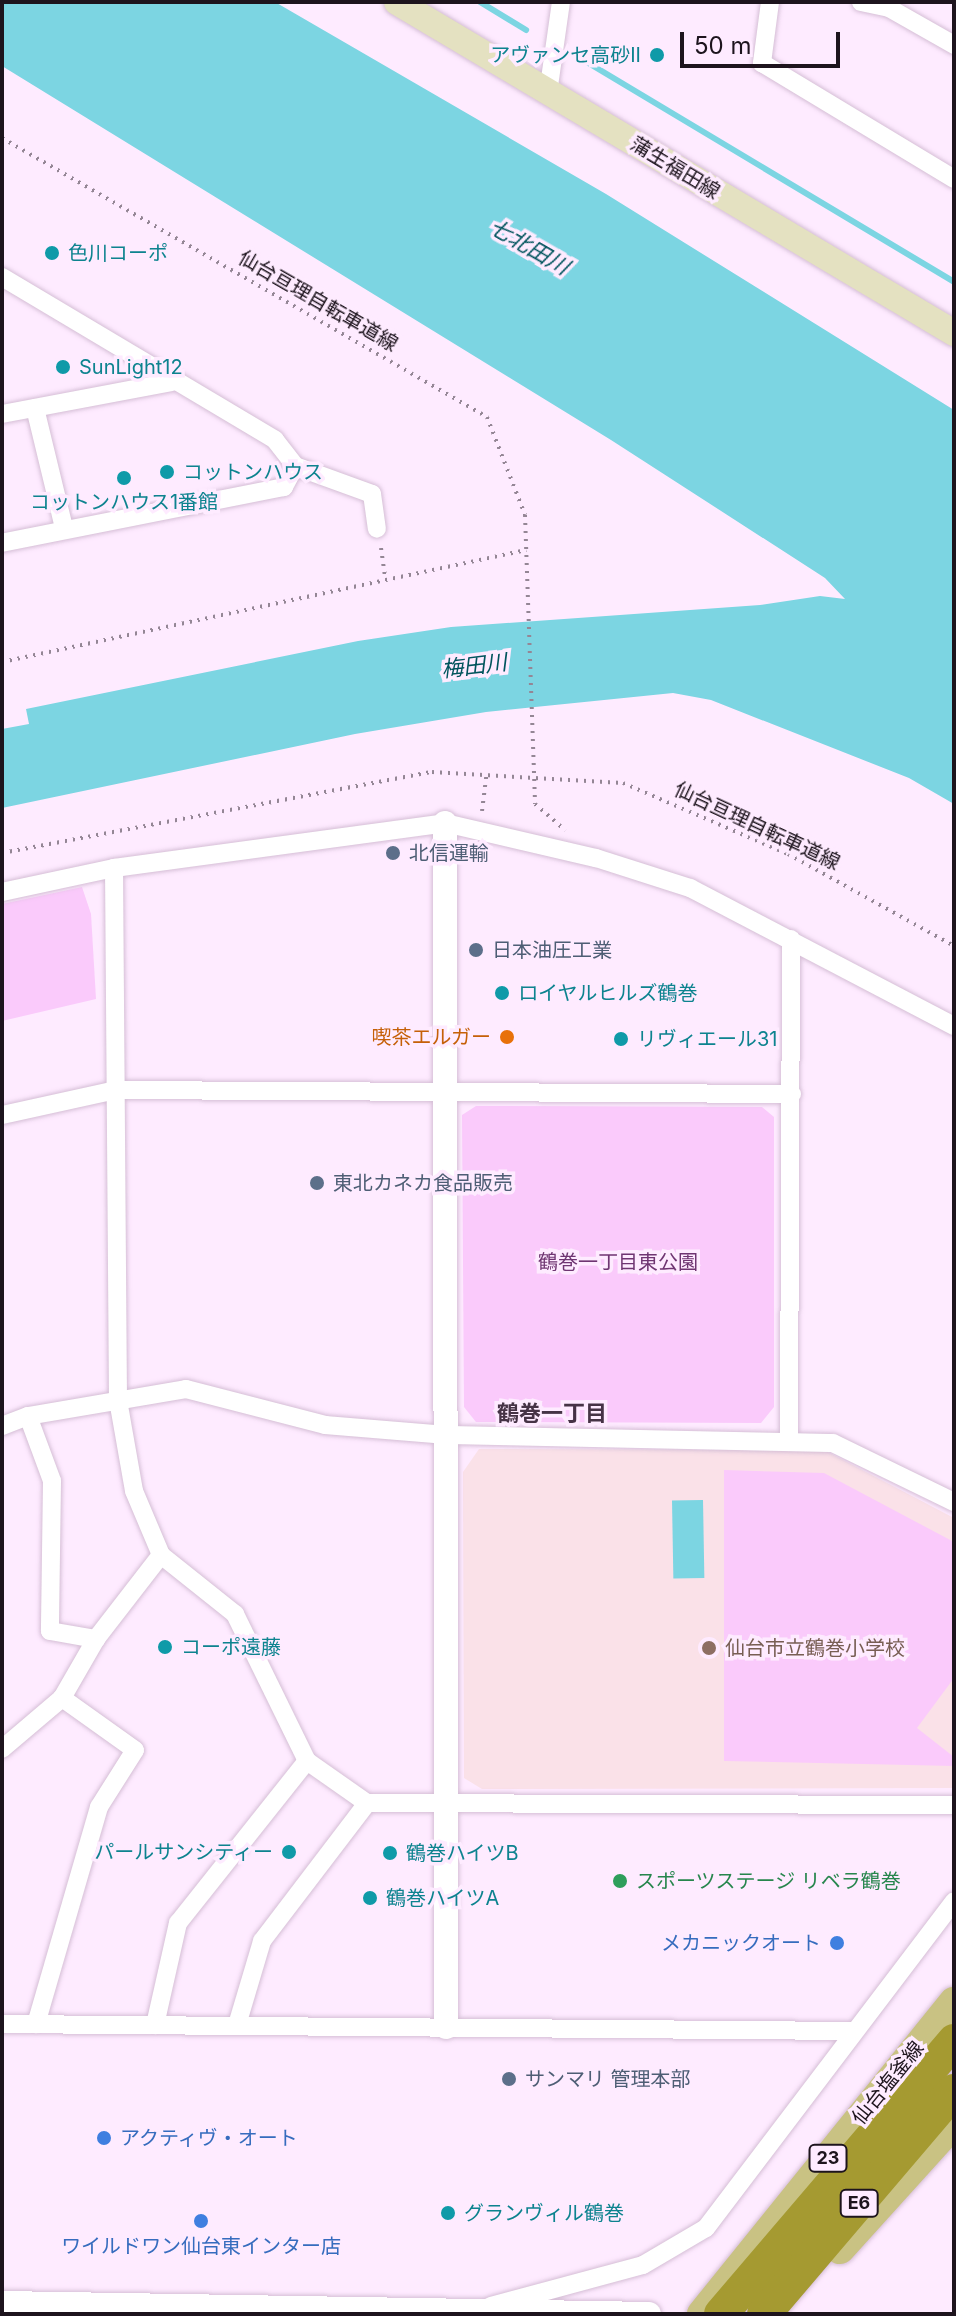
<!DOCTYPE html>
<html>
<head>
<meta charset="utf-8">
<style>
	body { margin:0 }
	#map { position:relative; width:956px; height:2316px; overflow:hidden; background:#feebff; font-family:Inter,"Noto Sans JP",sans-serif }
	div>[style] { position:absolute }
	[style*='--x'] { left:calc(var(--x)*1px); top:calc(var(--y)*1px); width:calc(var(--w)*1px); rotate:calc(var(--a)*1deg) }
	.education>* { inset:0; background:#fae1e8 }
	.green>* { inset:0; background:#facafb }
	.water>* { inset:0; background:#7cd5e2; transform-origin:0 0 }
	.stream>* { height:6px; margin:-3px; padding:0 3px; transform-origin:3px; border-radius:3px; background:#7cd5e2 }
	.path>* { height:4px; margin-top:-2px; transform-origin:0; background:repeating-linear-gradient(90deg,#948695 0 2px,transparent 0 8px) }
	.roads { filter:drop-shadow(0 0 2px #d5bed6) drop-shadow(0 0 2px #d5bed6) }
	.minor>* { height:18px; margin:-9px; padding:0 9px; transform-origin:9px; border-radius:9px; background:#fff }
	.tertiary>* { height:24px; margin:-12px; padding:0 12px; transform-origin:12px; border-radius:12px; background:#fff }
	.secondary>* { height:26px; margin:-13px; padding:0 13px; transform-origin:13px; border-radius:13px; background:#e4e1c1 }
	.primary>* { height:30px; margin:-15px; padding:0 15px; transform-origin:15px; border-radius:15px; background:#c9c283 }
	.motorway>* { height:34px; margin:-17px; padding:0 17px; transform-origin:17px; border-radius:17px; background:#a59a31 }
	.dots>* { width:22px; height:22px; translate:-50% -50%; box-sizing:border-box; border:4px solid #feebff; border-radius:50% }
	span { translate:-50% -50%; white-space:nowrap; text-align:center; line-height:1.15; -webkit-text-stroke:7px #feebff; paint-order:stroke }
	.shield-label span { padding:2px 6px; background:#feebff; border:2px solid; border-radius:6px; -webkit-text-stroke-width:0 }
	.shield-label { font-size:18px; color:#1d141d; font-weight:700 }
	.culture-label { font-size:20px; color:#0d838f }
	.right { translate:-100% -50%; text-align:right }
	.left { translate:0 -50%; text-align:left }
	.street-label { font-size:20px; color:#1d141d }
	.service-label { font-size:20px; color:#4e5e75 }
	.food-label { font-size:20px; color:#c56008 }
	.park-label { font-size:20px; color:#6f3572 }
	.education-label { font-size:20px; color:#785e54 }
	.leisure-label { font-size:20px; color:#27864d }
	.shop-label { font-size:20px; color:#366cbe }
	.water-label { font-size:22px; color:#00545d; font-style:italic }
	.neighbourhood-label { font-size:22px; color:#463346; font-weight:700 }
	.frame { position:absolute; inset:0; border:4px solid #1d141d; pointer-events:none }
	.scale { position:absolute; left:680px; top:32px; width:160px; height:36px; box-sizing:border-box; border:4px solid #1d141d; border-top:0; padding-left:10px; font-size:24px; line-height:28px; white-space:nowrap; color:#1d141d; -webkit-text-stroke:6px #feebff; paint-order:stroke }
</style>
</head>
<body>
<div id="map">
	<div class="education">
		<i style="clip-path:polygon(479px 1449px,824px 1450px,954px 1518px,954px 1788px,482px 1789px,464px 1778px,463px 1472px)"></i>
	</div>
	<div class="green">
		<i style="clip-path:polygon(82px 887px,91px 914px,96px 999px,2px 1021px,2px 904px)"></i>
		<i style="clip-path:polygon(476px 1106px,762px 1107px,774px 1117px,774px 1407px,761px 1423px,476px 1422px,464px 1407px,462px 1115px)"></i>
		<i style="clip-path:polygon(724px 1470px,824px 1473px,954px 1542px,954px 1678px,917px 1728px,954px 1757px,954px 1766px,724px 1761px)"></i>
	</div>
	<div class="water">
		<i style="clip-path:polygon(2px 2px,275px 2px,606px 194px,954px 410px,954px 804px,909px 778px,711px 700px,673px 693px,486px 712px,355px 734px,2px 808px,2px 729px,29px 724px,26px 709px,358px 641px,451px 627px,760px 605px,820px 596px,845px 599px,825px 578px,611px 440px,2px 66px)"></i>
		<i style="left:703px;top:1500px;width:78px;height:31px;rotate:89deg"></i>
	</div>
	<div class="stream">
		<i style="--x:480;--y:2;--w:54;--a:31.3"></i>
		<i style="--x:580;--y:58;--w:436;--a:30.9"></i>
	</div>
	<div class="path">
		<i style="--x:2;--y:138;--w:560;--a:29.91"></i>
		<i style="--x:487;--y:417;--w:105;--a:68.8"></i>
		<i style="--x:525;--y:515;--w:289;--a:88"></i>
		<i style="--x:535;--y:804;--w:40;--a:41"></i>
		<i style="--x:381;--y:548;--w:29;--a:82"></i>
		<i style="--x:2;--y:662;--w:536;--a:-12.06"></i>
		<i style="--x:482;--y:811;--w:35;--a:-83"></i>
		<i style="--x:2;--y:853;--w:438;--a:-10.7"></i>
		<i style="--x:432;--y:772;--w:191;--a:3.3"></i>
		<i style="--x:623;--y:783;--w:180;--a:23.3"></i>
		<i style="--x:788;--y:854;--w:190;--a:29"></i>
	</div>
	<div class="roads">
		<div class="minor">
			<i style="--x:770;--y:2;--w:62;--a:97.5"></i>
			<i style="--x:762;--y:63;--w:224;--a:31.1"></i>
			<i style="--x:861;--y:2;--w:29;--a:12"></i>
			<i style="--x:889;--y:8;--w:75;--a:29.6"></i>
			<i style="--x:548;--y:93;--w:92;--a:-81.9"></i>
			<i style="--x:2;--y:277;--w:318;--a:30.8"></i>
			<i style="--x:275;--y:440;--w:33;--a:52"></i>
			<i style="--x:295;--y:466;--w:24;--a:118"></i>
			<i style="--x:284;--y:487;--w:288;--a:168.8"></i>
			<i style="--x:35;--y:408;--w:123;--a:76.4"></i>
			<i style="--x:2;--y:414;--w:172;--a:-10.7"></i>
			<i style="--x:295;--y:466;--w:82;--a:20"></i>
			<i style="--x:372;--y:494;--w:35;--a:82"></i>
			<i style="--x:114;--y:868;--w:532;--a:89.57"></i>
			<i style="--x:118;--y:1400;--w:92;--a:80"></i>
			<i style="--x:134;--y:1491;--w:69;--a:67.1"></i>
			<i style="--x:161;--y:1555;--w:95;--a:38.6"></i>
			<i style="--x:235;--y:1614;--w:164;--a:63.9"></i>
			<i style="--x:307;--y:1761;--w:73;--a:35"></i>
			<i style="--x:367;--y:1803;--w:587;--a:0.2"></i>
			<i style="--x:2;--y:892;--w:115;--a:-12.1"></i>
			<i style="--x:114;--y:868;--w:334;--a:-7.7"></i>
			<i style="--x:445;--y:823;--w:155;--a:13.1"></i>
			<i style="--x:596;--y:858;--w:99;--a:17.7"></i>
			<i style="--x:690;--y:888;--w:298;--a:27.6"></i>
			<i style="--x:2;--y:1115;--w:117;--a:-12.4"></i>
			<i style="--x:116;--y:1090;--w:676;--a:0.34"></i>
			<i style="--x:28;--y:1416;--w:69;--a:69.7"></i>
			<i style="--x:52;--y:1481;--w:150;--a:90.8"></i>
			<i style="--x:50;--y:1631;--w:47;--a:9.9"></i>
			<i style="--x:2;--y:1426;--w:28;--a:-21"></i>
			<i style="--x:28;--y:1416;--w:160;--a:-9.7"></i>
			<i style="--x:186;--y:1389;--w:144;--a:14.5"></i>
			<i style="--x:325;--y:1425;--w:122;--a:4.7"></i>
			<i style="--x:447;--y:1435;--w:386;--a:1.2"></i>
			<i style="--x:833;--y:1443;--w:135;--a:26"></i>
			<i style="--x:789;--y:1441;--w:502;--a:-89.77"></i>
			<i style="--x:2;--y:1749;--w:79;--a:-40.4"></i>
			<i style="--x:62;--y:1698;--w:68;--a:-60"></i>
			<i style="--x:96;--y:1639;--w:106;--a:-52.3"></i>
			<i style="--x:2;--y:2024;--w:851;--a:0.47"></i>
			<i style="--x:36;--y:2024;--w:226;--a:-73.8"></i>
			<i style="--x:99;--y:1807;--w:67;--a:-57.7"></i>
			<i style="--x:135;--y:1750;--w:90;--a:-144.5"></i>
			<i style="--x:155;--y:2025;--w:105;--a:-77.3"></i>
			<i style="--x:178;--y:1923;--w:207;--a:-51.5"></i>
			<i style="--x:237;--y:2025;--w:88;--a:-73.4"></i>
			<i style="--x:262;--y:1941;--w:173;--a:-52.7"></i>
			<i style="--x:491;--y:2306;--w:157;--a:-15.1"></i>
			<i style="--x:643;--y:2265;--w:73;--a:-30.4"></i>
			<i style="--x:706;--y:2228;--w:410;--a:-52.8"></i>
		</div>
		<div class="tertiary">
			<i style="--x:445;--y:823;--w:1204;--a:89.95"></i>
			<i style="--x:2;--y:2303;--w:647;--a:0.97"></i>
		</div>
		<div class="secondary">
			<i style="--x:397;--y:2;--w:648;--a:30.72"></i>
		</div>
		<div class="primary">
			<i style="--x:840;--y:2249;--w:170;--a:-47.9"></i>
			<i style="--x:702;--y:2314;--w:401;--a:-51.1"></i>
		</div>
		<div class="motorway">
			<i style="--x:721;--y:2314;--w:359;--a:-49.5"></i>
			<i style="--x:764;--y:2314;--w:293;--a:-49.6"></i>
		</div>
	</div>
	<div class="dots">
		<i style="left:657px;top:55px;background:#0f9aa8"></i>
		<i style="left:52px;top:253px;background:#0f9aa8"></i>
		<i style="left:63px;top:367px;background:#0f9aa8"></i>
		<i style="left:167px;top:472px;background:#0f9aa8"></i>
		<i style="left:124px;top:478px;background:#0f9aa8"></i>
		<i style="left:393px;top:853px;background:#5c6f8a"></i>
		<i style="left:476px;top:950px;background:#5c6f8a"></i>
		<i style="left:502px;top:993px;background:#0f9aa8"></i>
		<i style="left:507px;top:1037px;background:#e8710a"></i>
		<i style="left:621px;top:1039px;background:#0f9aa8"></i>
		<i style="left:317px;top:1183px;background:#5c6f8a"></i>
		<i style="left:165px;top:1647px;background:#0f9aa8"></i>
		<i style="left:709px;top:1648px;background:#8d6e63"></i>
		<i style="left:289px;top:1852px;background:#0f9aa8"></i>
		<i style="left:390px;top:1853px;background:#0f9aa8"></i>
		<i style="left:620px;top:1881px;background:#2e9e5b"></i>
		<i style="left:370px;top:1898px;background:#0f9aa8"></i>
		<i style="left:837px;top:1943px;background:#3f7fe0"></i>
		<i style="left:509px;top:2079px;background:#5c6f8a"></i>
		<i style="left:104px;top:2138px;background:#3f7fe0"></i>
		<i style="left:448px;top:2213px;background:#0f9aa8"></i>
		<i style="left:201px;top:2221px;background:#3f7fe0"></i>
	</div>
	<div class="shield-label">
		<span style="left:828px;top:2158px">23</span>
		<span style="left:859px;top:2203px">E6</span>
	</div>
	<div class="culture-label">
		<span class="right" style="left:641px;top:55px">アヴァンセ高砂II</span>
		<span class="left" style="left:68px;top:253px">色川コーポ</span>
		<span class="left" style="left:79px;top:367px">SunLight12</span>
		<span class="left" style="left:183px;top:472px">コットンハウス</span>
		<span style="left:124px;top:502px">コットンハウス1番館</span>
		<span class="left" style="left:518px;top:993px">ロイヤルヒルズ鶴巻</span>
		<span class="left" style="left:637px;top:1039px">リヴィエール31</span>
		<span class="left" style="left:181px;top:1647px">コーポ遠藤</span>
		<span class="right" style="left:273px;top:1852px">パールサンシティー</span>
		<span class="left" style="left:406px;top:1853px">鶴巻ハイツB</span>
		<span class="left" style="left:386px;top:1898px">鶴巻ハイツA</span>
		<span class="left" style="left:464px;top:2213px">グランヴィル鶴巻</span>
	</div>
	<div class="street-label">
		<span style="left:675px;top:168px;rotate:31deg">蒲生福田線</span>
		<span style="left:318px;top:301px;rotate:30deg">仙台亘理自転車道線</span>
		<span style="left:757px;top:826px;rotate:25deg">仙台亘理自転車道線</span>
		<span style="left:888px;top:2083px;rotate:-51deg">仙台塩釜線</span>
	</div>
	<div class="service-label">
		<span class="left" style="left:409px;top:853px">北信運輸</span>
		<span class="left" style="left:492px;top:950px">日本油圧工業</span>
		<span class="left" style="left:333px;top:1183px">東北カネカ食品販売</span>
		<span class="left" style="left:525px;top:2079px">サンマリ 管理本部</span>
	</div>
	<div class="food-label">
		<span class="right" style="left:491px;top:1037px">喫茶エルガー</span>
	</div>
	<div class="park-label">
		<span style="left:618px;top:1262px">鶴巻一丁目東公園</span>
	</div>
	<div class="education-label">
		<span class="left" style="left:725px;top:1648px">仙台市立鶴巻小学校</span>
	</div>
	<div class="leisure-label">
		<span class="left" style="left:636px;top:1881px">スポーツステージ リベラ鶴巻</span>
	</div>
	<div class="shop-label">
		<span class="right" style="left:821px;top:1943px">メカニックオート</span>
		<span class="left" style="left:120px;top:2138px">アクティヴ・オート</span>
		<span style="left:201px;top:2246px">ワイルドワン仙台東インター店</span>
	</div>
	<div class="water-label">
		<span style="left:529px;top:247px;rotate:30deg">七北田川</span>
		<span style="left:474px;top:666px;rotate:-7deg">梅田川</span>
	</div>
	<div class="neighbourhood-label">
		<span style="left:552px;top:1414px">鶴巻一丁目</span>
	</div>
	<div class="frame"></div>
	<div class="scale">50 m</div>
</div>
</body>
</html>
